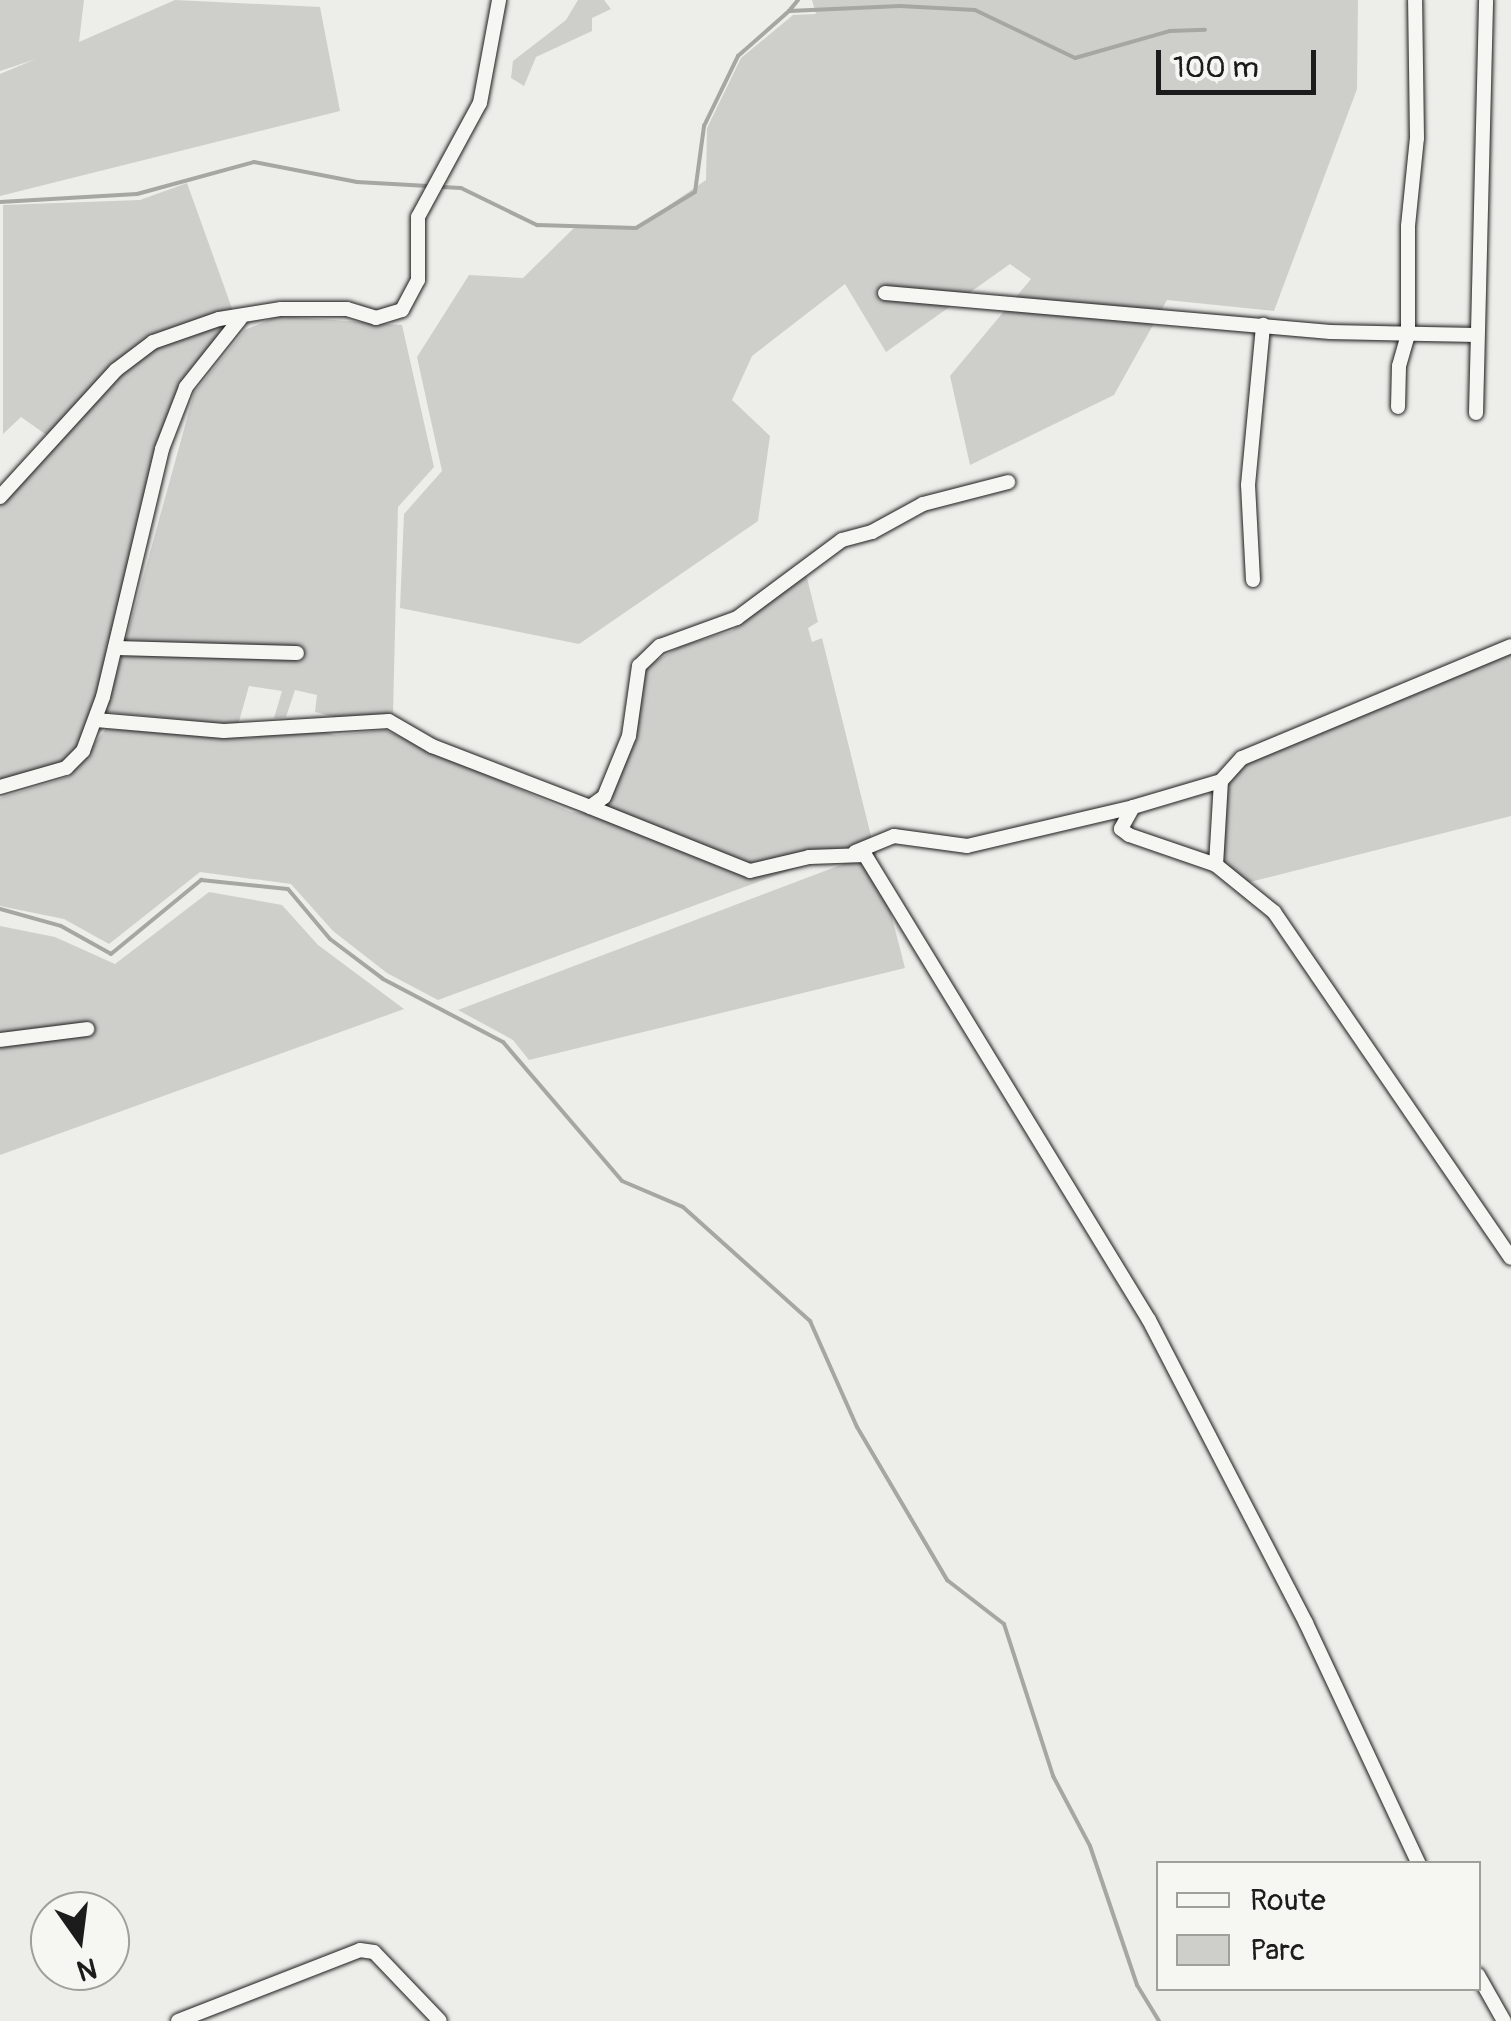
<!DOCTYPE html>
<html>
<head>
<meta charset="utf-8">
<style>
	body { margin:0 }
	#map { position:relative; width:1511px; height:2021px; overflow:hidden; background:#edede9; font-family:Pangolin,sans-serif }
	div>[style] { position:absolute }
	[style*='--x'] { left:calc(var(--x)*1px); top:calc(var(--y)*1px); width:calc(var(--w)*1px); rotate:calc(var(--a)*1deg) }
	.green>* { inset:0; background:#cececb }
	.stream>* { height:4px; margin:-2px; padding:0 2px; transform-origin:2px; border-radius:2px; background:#a6a6a3 }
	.roads { filter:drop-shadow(0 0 2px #1c1c1c) drop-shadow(0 0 2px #1c1c1c) }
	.minor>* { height:14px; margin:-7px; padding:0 7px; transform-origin:7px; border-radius:7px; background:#f6f6f2 }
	span { translate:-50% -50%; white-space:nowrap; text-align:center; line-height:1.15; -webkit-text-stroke:8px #f6f6f2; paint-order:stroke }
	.legend { position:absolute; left:1156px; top:1861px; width:325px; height:130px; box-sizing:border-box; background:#f6f6f2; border:2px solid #9f9f9c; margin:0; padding:12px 18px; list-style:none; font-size:30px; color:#1c1c1c }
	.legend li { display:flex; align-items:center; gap:20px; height:50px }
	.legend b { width:50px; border:2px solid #9f9f9c }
	.north { position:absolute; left:30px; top:1891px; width:100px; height:100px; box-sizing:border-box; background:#f6f6f2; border:2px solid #9f9f9c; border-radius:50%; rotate:166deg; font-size:28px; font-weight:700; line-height:40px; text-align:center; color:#1c1c1c }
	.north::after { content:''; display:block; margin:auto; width:35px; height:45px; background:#1c1c1c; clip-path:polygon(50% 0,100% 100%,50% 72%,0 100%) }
	.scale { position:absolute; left:1156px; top:50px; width:160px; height:45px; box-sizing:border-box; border:5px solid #1c1c1c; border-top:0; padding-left:12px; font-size:30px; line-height:35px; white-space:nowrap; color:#1c1c1c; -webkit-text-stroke:8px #f6f6f2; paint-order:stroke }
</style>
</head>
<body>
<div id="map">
	<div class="green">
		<i style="clip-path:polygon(0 0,84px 0,79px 42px,175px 0,320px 7px,340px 111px,0 196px,0 74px,36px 59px,0 71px)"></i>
		<i style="clip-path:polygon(578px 0,604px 0,611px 9px,592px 18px,592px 31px,536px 57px,524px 86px,511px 78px,513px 61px,566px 20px)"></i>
		<i style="clip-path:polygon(812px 0,1358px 0,1357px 89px,1274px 311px,1167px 300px,1114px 395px,970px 465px,950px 376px,1031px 279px,1010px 264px,886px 352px,845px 284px,752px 356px,732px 400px,770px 436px,758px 521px,579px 644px,400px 608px,404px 514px,442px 471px,417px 357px,469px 275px,523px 278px,576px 226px,636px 228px,706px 180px,707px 128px,741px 58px,793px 15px,816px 14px)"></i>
		<i style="clip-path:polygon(187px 183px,234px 314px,148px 339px,48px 436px,21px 417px,3px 434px,3px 205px,140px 200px)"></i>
		<i style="clip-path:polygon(278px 316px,402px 325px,434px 467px,398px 507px,393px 714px,346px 720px,315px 712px,317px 695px,295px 690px,286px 717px,274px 718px,282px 691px,249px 686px,238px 725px,106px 712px,194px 393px,245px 330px)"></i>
		<i style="clip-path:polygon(230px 323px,189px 376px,88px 730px,64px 764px,0 782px,0 505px,120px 374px,157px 346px)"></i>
		<i style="clip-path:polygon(805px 570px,818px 622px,808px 628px,812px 642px,822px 638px,872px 840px,438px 1000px,387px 973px,333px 931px,291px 884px,200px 872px,109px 944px,64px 919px,0 906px,0 798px,68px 777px,106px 729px,250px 738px,308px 727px,335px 735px,385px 730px,571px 812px,601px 814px,635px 742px,646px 667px,681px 646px,732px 631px)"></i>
		<i style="clip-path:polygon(1511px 651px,1511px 816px,1246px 883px,1221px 864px,1224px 787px,1250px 759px)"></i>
		<i style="clip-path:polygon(875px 852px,905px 968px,529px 1060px,513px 1040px,458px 1010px)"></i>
		<i style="clip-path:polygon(209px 892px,282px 905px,318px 945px,404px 1009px,0 1155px,0 926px,55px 937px,115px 964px)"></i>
	</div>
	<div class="stream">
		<i style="--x:798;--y:0;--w:14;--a:129"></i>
		<i style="--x:789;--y:11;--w:111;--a:-2.6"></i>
		<i style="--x:900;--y:6;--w:75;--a:3.1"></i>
		<i style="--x:975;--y:10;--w:111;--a:25.6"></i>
		<i style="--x:1075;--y:58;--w:99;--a:-15.9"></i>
		<i style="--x:1170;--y:31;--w:35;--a:-2"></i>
		<i style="--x:442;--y:187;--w:19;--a:3"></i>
		<i style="--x:461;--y:188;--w:85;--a:26"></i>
		<i style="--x:537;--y:225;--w:99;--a:1.7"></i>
		<i style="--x:636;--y:228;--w:69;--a:-31.4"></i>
		<i style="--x:695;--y:192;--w:67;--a:-82.2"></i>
		<i style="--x:704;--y:126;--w:78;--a:-64.1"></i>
		<i style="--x:738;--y:56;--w:68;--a:-41.4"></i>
		<i style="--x:0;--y:202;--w:137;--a:-3.3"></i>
		<i style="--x:137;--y:194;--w:121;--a:-15.3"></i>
		<i style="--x:254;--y:162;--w:105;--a:11"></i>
		<i style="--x:357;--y:182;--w:71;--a:3.2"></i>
		<i style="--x:0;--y:909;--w:63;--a:15.6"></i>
		<i style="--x:61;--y:926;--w:57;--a:29.2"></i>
		<i style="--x:111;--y:954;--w:117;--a:-39.4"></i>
		<i style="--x:201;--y:880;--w:87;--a:5.9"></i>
		<i style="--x:288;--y:889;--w:65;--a:50"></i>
		<i style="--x:330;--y:939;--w:66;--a:37"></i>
		<i style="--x:383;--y:979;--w:136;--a:27.7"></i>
		<i style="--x:503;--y:1042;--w:183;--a:49.4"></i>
		<i style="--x:622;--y:1181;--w:66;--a:23.1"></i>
		<i style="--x:683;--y:1207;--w:171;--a:41.9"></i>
		<i style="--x:810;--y:1321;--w:116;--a:66.1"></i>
		<i style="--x:857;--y:1427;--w:178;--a:59.5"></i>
		<i style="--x:947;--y:1580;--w:72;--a:37.7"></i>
		<i style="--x:1004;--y:1624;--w:160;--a:72.1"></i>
		<i style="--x:1053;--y:1776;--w:79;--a:62.1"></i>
		<i style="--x:1090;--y:1846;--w:147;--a:71.3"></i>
		<i style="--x:1137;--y:1985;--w:42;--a:58.6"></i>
	</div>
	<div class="roads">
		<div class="minor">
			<i style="--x:885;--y:293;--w:447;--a:5"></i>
			<i style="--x:1330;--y:332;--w:147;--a:1.2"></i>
			<i style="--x:1398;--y:407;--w:41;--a:-88.6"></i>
			<i style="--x:1399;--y:366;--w:32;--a:-74"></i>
			<i style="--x:1408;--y:335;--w:109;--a:-90"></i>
			<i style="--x:1408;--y:226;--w:88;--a:-84.2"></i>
			<i style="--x:1417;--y:138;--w:138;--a:-90.8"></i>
			<i style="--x:1476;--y:413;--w:413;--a:-88.6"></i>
			<i style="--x:0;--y:497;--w:172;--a:-47.6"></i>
			<i style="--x:116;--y:370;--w:46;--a:-37.1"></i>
			<i style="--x:153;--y:342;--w:70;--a:-19.2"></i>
			<i style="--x:219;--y:319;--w:63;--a:-9.2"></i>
			<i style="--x:281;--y:309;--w:66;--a:0"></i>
			<i style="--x:347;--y:309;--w:30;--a:17"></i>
			<i style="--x:376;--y:318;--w:27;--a:-17"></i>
			<i style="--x:402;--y:310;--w:34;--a:-62"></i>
			<i style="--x:418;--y:280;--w:63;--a:-90"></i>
			<i style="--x:418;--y:217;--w:130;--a:-61.5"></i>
			<i style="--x:480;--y:103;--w:105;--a:-79.5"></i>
			<i style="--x:1253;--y:580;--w:95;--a:-93"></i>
			<i style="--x:1248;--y:485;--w:161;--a:-84.6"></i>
			<i style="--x:115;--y:648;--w:182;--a:1.6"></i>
			<i style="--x:96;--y:720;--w:128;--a:4.9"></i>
			<i style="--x:224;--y:731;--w:165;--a:-3.5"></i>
			<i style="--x:389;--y:721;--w:50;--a:30.2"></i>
			<i style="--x:432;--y:746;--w:169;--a:21.1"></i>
			<i style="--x:590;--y:807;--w:17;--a:-36"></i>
			<i style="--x:604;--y:797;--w:66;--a:-67.7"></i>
			<i style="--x:629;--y:736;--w:71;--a:-81.9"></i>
			<i style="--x:639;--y:666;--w:29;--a:-44"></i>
			<i style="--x:660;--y:646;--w:82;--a:-20"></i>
			<i style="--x:737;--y:618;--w:131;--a:-36.6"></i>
			<i style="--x:842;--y:540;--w:31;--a:-15"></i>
			<i style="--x:872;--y:532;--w:58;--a:-28.8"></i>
			<i style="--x:923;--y:504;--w:88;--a:-14.5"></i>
			<i style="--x:0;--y:787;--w:69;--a:-16.1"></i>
			<i style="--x:66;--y:768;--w:24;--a:-45"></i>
			<i style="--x:83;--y:751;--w:58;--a:-69.7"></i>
			<i style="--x:103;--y:697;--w:255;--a:-76.6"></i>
			<i style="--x:162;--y:449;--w:66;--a:-68.8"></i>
			<i style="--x:186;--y:387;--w:87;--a:-51.5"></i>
			<i style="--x:590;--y:807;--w:172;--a:21.8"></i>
			<i style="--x:750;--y:871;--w:61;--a:-13.3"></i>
			<i style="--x:809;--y:857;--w:56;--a:-2"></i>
			<i style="--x:865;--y:855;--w:545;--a:58.59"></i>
			<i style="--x:1149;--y:1320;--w:341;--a:62.6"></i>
			<i style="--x:1306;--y:1623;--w:266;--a:64.9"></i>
			<i style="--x:1133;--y:807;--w:92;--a:-16.5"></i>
			<i style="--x:855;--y:852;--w:42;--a:-22.3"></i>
			<i style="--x:894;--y:836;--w:74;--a:7.8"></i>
			<i style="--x:967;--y:846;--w:171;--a:-13.2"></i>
			<i style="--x:1133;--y:807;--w:25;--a:119"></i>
			<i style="--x:1121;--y:829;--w:10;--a:37"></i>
			<i style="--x:1129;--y:835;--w:92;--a:19"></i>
			<i style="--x:1216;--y:865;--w:75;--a:39"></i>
			<i style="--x:1274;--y:912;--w:419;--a:55.6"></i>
			<i style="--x:1216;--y:865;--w:84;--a:-86.6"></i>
			<i style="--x:1221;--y:781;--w:31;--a:-48"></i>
			<i style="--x:1242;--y:758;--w:291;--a:-22.6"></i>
			<i style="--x:0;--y:1040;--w:88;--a:-7.2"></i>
			<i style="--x:1478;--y:1975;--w:53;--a:60.5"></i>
			<i style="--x:178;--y:2021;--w:195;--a:-21.3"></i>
			<i style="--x:360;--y:1950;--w:14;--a:8"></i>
			<i style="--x:374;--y:1952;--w:95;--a:46.3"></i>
		</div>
	</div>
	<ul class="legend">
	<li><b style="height:12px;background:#f6f6f2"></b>Route</li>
	<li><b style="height:28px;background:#cececb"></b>Parc</li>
	</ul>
	<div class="north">N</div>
	<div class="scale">100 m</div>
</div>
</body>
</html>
